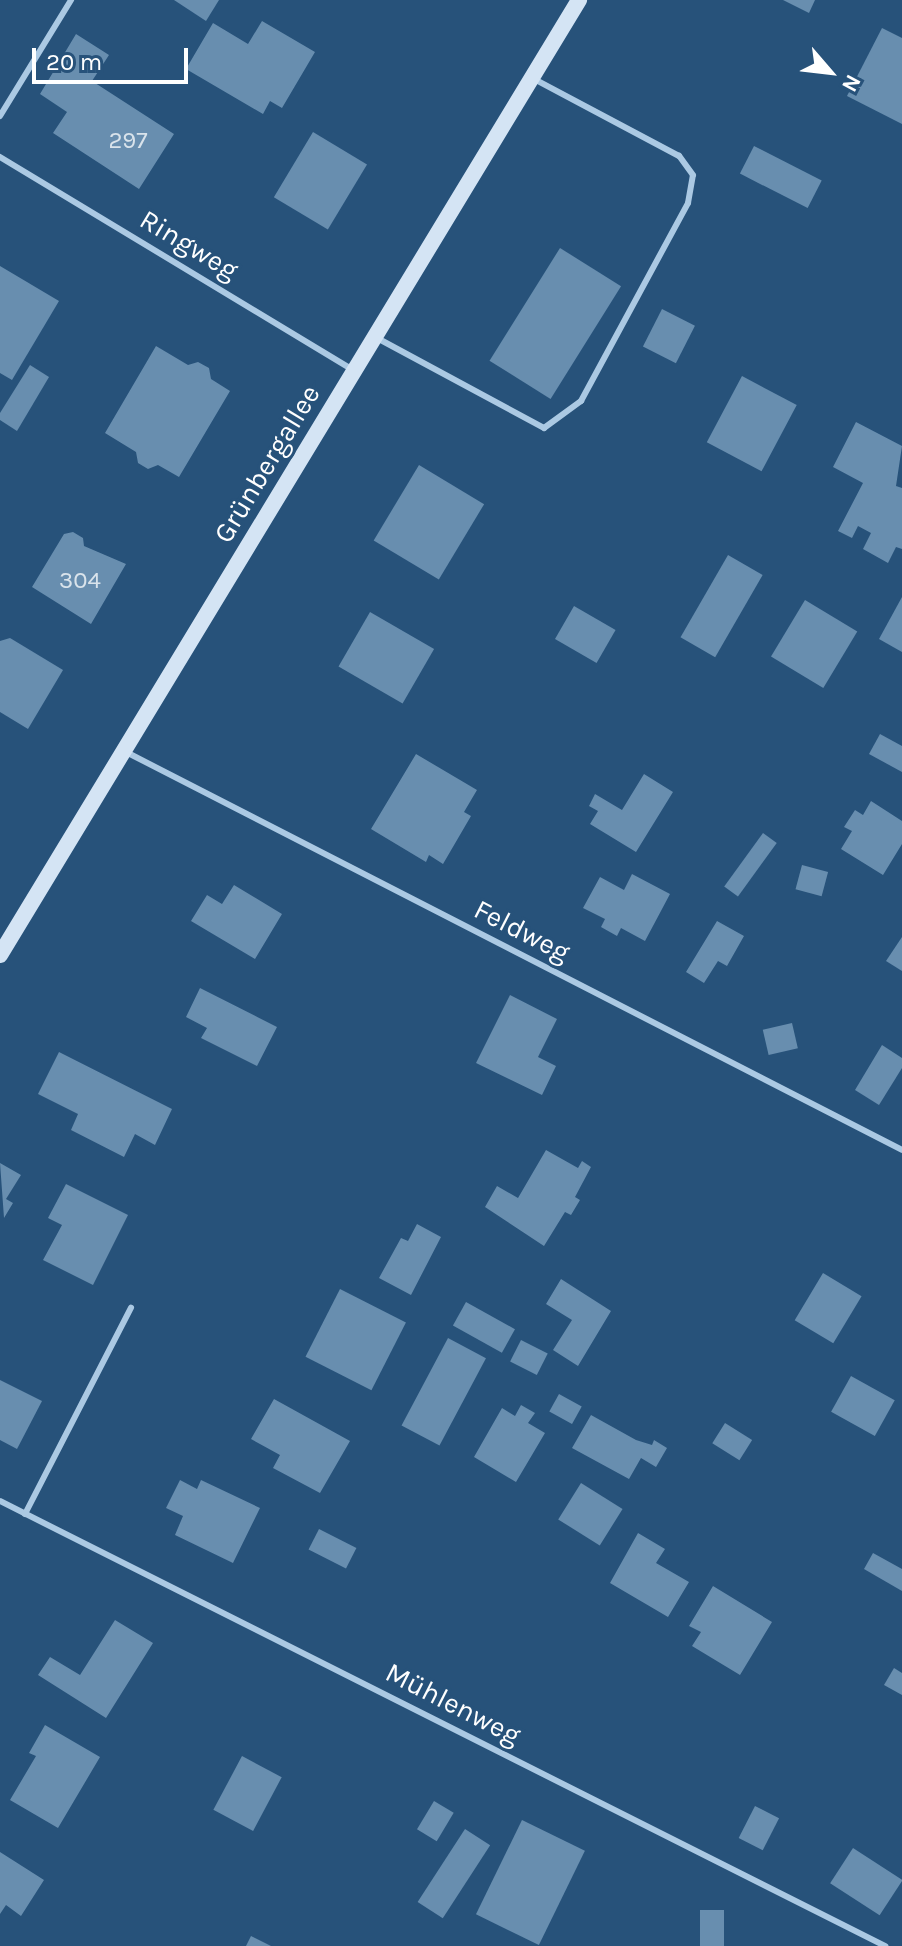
<!DOCTYPE html>
<html>
<head>
<meta charset="utf-8">
<style>
	body { margin:0 }
	#map { position:relative; width:902px; height:1946px; overflow:hidden; background:#27527a; font-family:Karla,sans-serif }
	div>[style] { position:absolute }
	[style*='--x'] { left:calc(var(--x)*1px); top:calc(var(--y)*1px); width:calc(var(--w)*1px); rotate:calc(var(--a)*1deg) }
	.building>* { inset:0; background:#688eaf; transform-origin:0 0 }
	.lane>* { height:6px; margin:-3px; padding:0 3px; transform-origin:3px; border-radius:3px; background:#abc9e3 }
	.secondary>* { height:16px; margin:-8px; padding:0 8px; transform-origin:8px; border-radius:8px; background:#d4e4f4 }
	span { translate:-50% -50%; white-space:nowrap; text-align:center; line-height:1.15; -webkit-text-stroke:6px #27527a; paint-order:stroke }
	.number-label { font-size:24px; color:#d9e3eb }
	.number-label span { -webkit-text-stroke-width:0 }
	.street-label { font-size:28px; color:#fff }
	.north { position:absolute; left:790px; top:32px; width:80px; height:80px; -webkit-text-stroke:6px #27527a; paint-order:stroke; rotate:118deg; font-size:22px; font-weight:700; line-height:32px; text-align:center; color:#fff }
	.north::after { content:''; display:block; margin:auto; width:28px; height:36px; background:#fff; clip-path:polygon(50% 0,100% 100%,50% 72%,0 100%) }
	.scale { position:absolute; left:32px; top:48px; width:156px; height:36px; box-sizing:border-box; border:4px solid #fff; border-top:0; padding-left:10px; font-size:24px; line-height:28px; white-space:nowrap; color:#fff; -webkit-text-stroke:6px #27527a; paint-order:stroke }
</style>
</head>
<body>
<div id="map">
	<div class="building">
		<i style="clip-path:polygon(174px 0,219px 0,206px 21px)"></i>
		<i style="clip-path:polygon(783px 0,815px 0,809px 13px)"></i>
		<i style="clip-path:polygon(262px 21px,315px 52px,282px 108px,270px 101px,263px 114px,186px 69px,213px 23px,248px 44px)"></i>
		<i style="clip-path:polygon(882px 28px,902px 38px,902px 124px,847px 96px)"></i>
		<i style="clip-path:polygon(76px 34px,109px 55px,92px 81px,174px 134px,139px 189px,53px 133px,67px 112px,40px 94px)"></i>
		<i style="left:313px;top:132px;width:63px;height:76px;rotate:31deg"></i>
		<i style="left:754px;top:146px;width:76px;height:31px;rotate:27deg"></i>
		<i style="left:560px;top:248px;width:72px;height:133px;rotate:32deg"></i>
		<i style="clip-path:polygon(0 266px,59px 301px,12px 380px,0 373px)"></i>
		<i style="left:662px;top:309px;width:37px;height:42px;rotate:27deg"></i>
		<i style="clip-path:polygon(156px 346px,188px 365px,198px 362px,209px 368px,211px 379px,230px 391px,179px 477px,158px 465px,148px 469px,138px 463px,136px 452px,105px 433px)"></i>
		<i style="clip-path:polygon(30px 365px,49px 377px,17px 431px,0 420px,0 413px)"></i>
		<i style="left:742px;top:376px;width:62px;height:75px;rotate:28deg"></i>
		<i style="clip-path:polygon(856px 422px,902px 446px,896px 486px,902px 488px,902px 549px,896px 547px,888px 563px,863px 549px,871px 533px,858px 526px,852px 538px,838px 531px,863px 483px,833px 467px)"></i>
		<i style="left:419px;top:465px;width:76px;height:88px;rotate:31deg"></i>
		<i style="clip-path:polygon(73px 532px,83px 538px,84px 546px,126px 564px,91px 624px,32px 587px,64px 534px)"></i>
		<i style="left:728px;top:555px;width:40px;height:95px;rotate:30deg"></i>
		<i style="clip-path:polygon(902px 597px,902px 652px,879px 639px)"></i>
		<i style="left:805px;top:600px;width:61px;height:66px;rotate:31deg"></i>
		<i style="left:574px;top:606px;width:48px;height:38px;rotate:30deg"></i>
		<i style="left:370px;top:612px;width:74px;height:63px;rotate:30deg"></i>
		<i style="clip-path:polygon(10px 638px,63px 670px,28px 729px,0 712px,0 641px)"></i>
		<i style="clip-path:polygon(880px 734px,902px 746px,902px 772px,869px 754px)"></i>
		<i style="clip-path:polygon(416px 754px,477px 790px,464px 812px,471px 816px,443px 864px,429px 855px,426px 862px,371px 829px)"></i>
		<i style="clip-path:polygon(644px 774px,673px 792px,636px 852px,590px 824px,598px 811px,589px 806px,595px 794px,622px 810px)"></i>
		<i style="clip-path:polygon(871px 801px,902px 821px,902px 844px,883px 875px,841px 849px,852px 831px,844px 827px,855px 810px,863px 815px)"></i>
		<i style="left:763px;top:833px;width:17px;height:66px;rotate:36deg"></i>
		<i style="left:802px;top:865px;width:27px;height:25px;rotate:15deg"></i>
		<i style="clip-path:polygon(632px 874px,670px 894px,645px 941px,621px 928px,617px 936px,601px 927px,605px 919px,583px 908px,600px 877px,624px 890px)"></i>
		<i style="clip-path:polygon(234px 885px,282px 914px,255px 959px,191px 921px,207px 895px,222px 904px)"></i>
		<i style="clip-path:polygon(717px 921px,744px 936px,727px 966px,718px 961px,704px 983px,686px 972px)"></i>
		<i style="clip-path:polygon(902px 937px,902px 971px,886px 961px)"></i>
		<i style="clip-path:polygon(200px 988px,277px 1027px,257px 1066px,201px 1038px,207px 1028px,186px 1017px)"></i>
		<i style="clip-path:polygon(510px 995px,557px 1019px,538px 1057px,556px 1066px,542px 1095px,476px 1063px)"></i>
		<i style="left:792px;top:1023px;width:26px;height:30px;rotate:77deg"></i>
		<i style="clip-path:polygon(882px 1045px,902px 1058px,902px 1068px,879px 1105px,855px 1090px)"></i>
		<i style="clip-path:polygon(59px 1052px,172px 1109px,155px 1145px,135px 1134px,124px 1157px,71px 1130px,78px 1114px,38px 1094px)"></i>
		<i style="clip-path:polygon(546px 1150px,578px 1168px,582px 1161px,591px 1167px,575px 1197px,580px 1200px,571px 1215px,565px 1212px,544px 1246px,485px 1207px,497px 1186px,518px 1198px)"></i>
		<i style="clip-path:polygon(0 1163px,21px 1175px,6px 1199px,13px 1203px,4px 1218px)"></i>
		<i style="clip-path:polygon(66px 1184px,128px 1215px,93px 1285px,43px 1260px,62px 1225px,48px 1218px)"></i>
		<i style="clip-path:polygon(417px 1224px,441px 1237px,411px 1295px,379px 1278px,401px 1238px,408px 1241px)"></i>
		<i style="left:823px;top:1273px;width:45px;height:55px;rotate:31deg"></i>
		<i style="clip-path:polygon(561px 1279px,611px 1311px,578px 1366px,553px 1350px,572px 1320px,546px 1304px)"></i>
		<i style="left:340px;top:1289px;width:74px;height:76px;rotate:27deg"></i>
		<i style="left:466px;top:1302px;width:56px;height:27px;rotate:29deg"></i>
		<i style="left:448px;top:1338px;width:43px;height:99px;rotate:28deg"></i>
		<i style="left:521px;top:1340px;width:30px;height:24px;rotate:27deg"></i>
		<i style="left:851px;top:1376px;width:50px;height:41px;rotate:29deg"></i>
		<i style="clip-path:polygon(0 1380px,42px 1401px,17px 1449px,0 1440px)"></i>
		<i style="left:559px;top:1394px;width:26px;height:20px;rotate:29deg"></i>
		<i style="clip-path:polygon(274px 1399px,350px 1441px,320px 1493px,273px 1468px,280px 1455px,251px 1439px)"></i>
		<i style="clip-path:polygon(521px 1405px,535px 1413px,528px 1423px,545px 1433px,516px 1482px,474px 1457px,502px 1408px,515px 1416px)"></i>
		<i style="clip-path:polygon(591px 1415px,636px 1440px,652px 1445px,654px 1440px,667px 1448px,656px 1467px,641px 1458px,629px 1479px,572px 1448px)"></i>
		<i style="left:725px;top:1423px;width:32px;height:24px;rotate:32deg"></i>
		<i style="clip-path:polygon(180px 1480px,197px 1489px,201px 1480px,260px 1508px,233px 1563px,175px 1535px,183px 1516px,166px 1508px)"></i>
		<i style="left:581px;top:1483px;width:49px;height:43px;rotate:32deg"></i>
		<i style="left:319px;top:1529px;width:42px;height:23px;rotate:27deg"></i>
		<i style="clip-path:polygon(638px 1533px,665px 1549px,656px 1563px,689px 1582px,668px 1617px,610px 1583px)"></i>
		<i style="clip-path:polygon(873px 1553px,902px 1569px,902px 1591px,864px 1569px)"></i>
		<i style="clip-path:polygon(713px 1586px,772px 1622px,740px 1675px,692px 1646px,701px 1632px,689px 1626px)"></i>
		<i style="clip-path:polygon(115px 1620px,153px 1643px,106px 1718px,38px 1675px,50px 1657px,80px 1675px)"></i>
		<i style="clip-path:polygon(894px 1668px,902px 1673px,902px 1695px,884px 1685px)"></i>
		<i style="clip-path:polygon(45px 1725px,100px 1757px,58px 1828px,10px 1800px,36px 1756px,29px 1753px)"></i>
		<i style="left:242px;top:1756px;width:45px;height:61px;rotate:28deg"></i>
		<i style="left:434px;top:1801px;width:23px;height:33px;rotate:31deg"></i>
		<i style="left:755px;top:1806px;width:27px;height:36px;rotate:27deg"></i>
		<i style="left:522px;top:1820px;width:70px;height:105px;rotate:26deg"></i>
		<i style="left:465px;top:1829px;width:30px;height:87px;rotate:33deg"></i>
		<i style="left:853px;top:1848px;width:59px;height:42px;rotate:33deg"></i>
		<i style="clip-path:polygon(0 1852px,44px 1880px,21px 1916px,6px 1905px,0 1914px)"></i>
		<i style="left:700px;top:1910px;width:24px;height:36px"></i>
		<i style="clip-path:polygon(251px 1936px,271px 1946px,246px 1946px)"></i>
	</div>
	<div class="lane">
		<i style="--x:0;--y:116;--w:136;--a:-58.5"></i>
		<i style="--x:0;--y:157;--w:412;--a:31.1"></i>
		<i style="--x:377;--y:338;--w:190;--a:28.3"></i>
		<i style="--x:544;--y:428;--w:46;--a:-36.1"></i>
		<i style="--x:581;--y:401;--w:225;--a:-61.6"></i>
		<i style="--x:688;--y:203;--w:28;--a:-80"></i>
		<i style="--x:693;--y:175;--w:24;--a:-126"></i>
		<i style="--x:679;--y:156;--w:166;--a:-152"></i>
		<i style="--x:126;--y:752;--w:872;--a:27.15"></i>
		<i style="--x:0;--y:1501;--w:991;--a:26.69"></i>
		<i style="--x:25;--y:1514;--w:232;--a:-62.8"></i>
	</div>
	<div class="secondary">
		<i style="--x:0;--y:955;--w:1117;--a:-58.77"></i>
	</div>
	<div class="number-label">
		<span style="left:128px;top:141px">297</span>
		<span style="left:80px;top:581px">304</span>
	</div>
	<div class="street-label">
		<span style="left:189px;top:245px;rotate:31deg">Ringweg</span>
		<span style="left:267px;top:464px;rotate:-59deg">Grünbergallee</span>
		<span style="left:522px;top:931px;rotate:27deg">Feldweg</span>
		<span style="left:453px;top:1704px;rotate:27deg">Mühlenweg</span>
	</div>
	<div class="north">N</div>
	<div class="scale">20 m</div>
</div>
</body>
</html>
